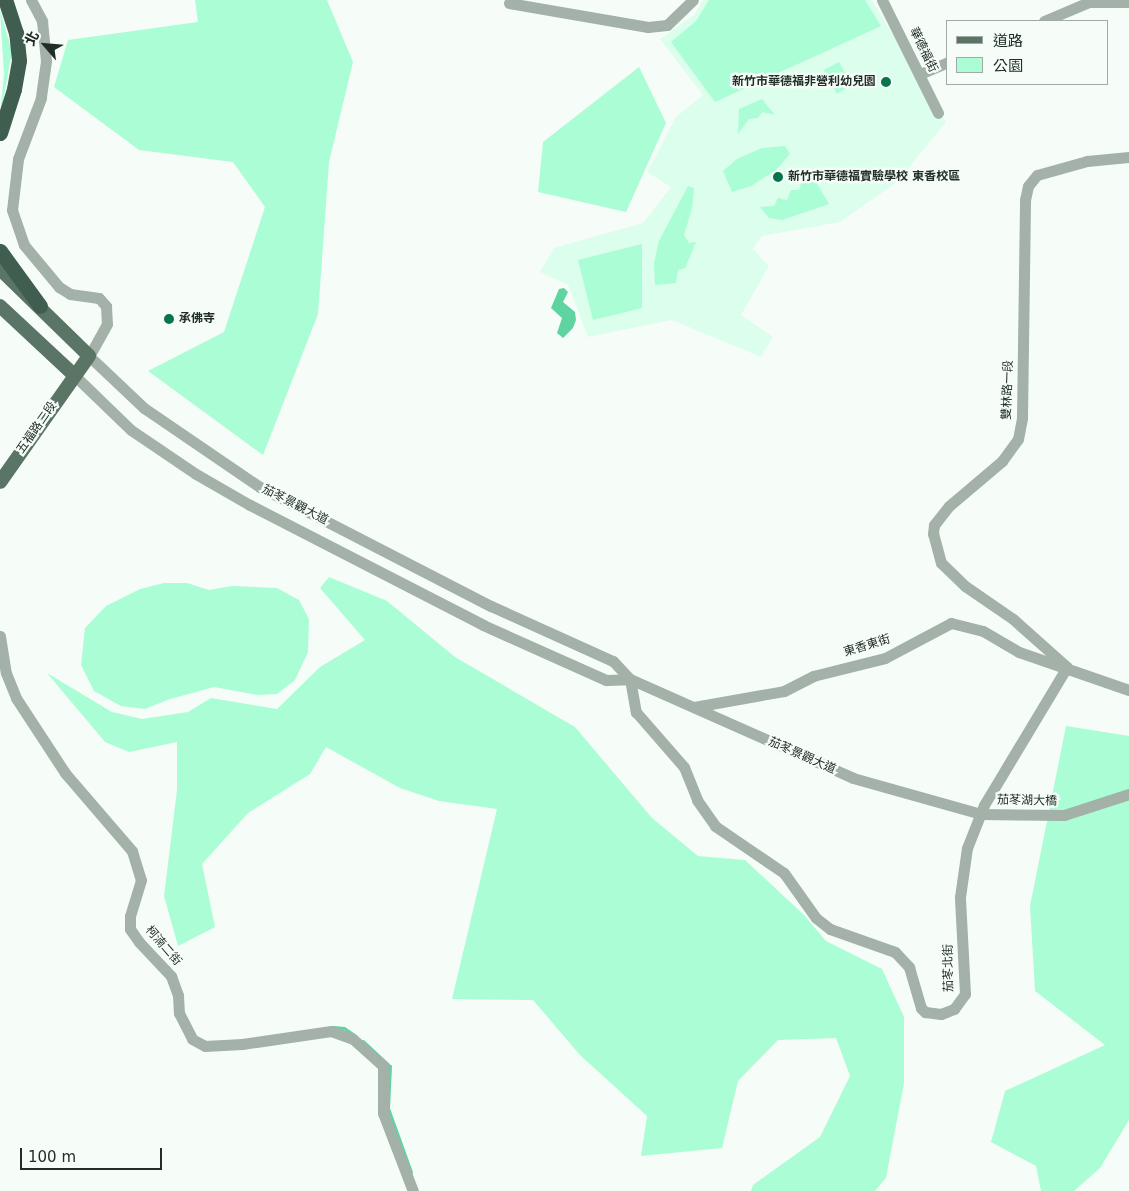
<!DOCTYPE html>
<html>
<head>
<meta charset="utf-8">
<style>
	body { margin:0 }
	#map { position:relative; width:1129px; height:1191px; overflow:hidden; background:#f6fdf9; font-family:"DejaVu Sans","Noto Sans TC",sans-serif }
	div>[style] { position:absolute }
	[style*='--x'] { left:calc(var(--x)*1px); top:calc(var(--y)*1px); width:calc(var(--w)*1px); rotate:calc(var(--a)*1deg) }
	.built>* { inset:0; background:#dcfeec }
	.green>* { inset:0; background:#aafdd4; transform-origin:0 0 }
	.water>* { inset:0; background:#60d4a0 }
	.stream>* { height:3px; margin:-1.5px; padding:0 1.5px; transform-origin:1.5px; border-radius:1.5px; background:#60d4a0 }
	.minor>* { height:11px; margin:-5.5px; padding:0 5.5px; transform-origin:5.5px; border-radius:5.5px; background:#a3b1a9 }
	.major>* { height:14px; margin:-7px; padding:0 7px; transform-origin:7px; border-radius:7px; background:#5a7466 }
	.highway>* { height:15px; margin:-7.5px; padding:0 7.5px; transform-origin:7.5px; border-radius:7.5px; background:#405e4f }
	.dots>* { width:14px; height:14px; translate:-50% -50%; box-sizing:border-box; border:2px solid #f6fdf9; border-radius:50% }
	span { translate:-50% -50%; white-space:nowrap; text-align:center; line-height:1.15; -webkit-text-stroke:4.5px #f6fdf9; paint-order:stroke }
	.street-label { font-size:12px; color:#212e27 }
	.poi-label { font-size:12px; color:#212e27; font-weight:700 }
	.right { translate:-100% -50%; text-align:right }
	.left { translate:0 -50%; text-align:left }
	.legend { position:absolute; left:946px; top:20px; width:162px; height:65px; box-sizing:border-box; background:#f6fdf9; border:1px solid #a1aaa5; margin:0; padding:6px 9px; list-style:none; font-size:15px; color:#212e27 }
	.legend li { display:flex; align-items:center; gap:10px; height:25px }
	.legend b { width:25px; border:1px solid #a1aaa5 }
	.north { position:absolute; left:20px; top:20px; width:50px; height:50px; -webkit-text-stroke:4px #f6fdf9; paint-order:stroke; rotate:297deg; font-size:14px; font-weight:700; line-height:20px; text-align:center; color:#212e27 }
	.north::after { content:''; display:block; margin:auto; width:18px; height:22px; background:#212e27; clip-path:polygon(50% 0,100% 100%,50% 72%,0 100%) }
	.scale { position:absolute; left:20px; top:1148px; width:142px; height:22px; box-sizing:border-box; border:2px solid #212e27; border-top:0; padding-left:6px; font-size:15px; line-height:18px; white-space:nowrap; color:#212e27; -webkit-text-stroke:4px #f6fdf9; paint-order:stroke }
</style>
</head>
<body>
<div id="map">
	<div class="built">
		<i style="clip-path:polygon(703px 0,872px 0,946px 122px,897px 182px,840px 222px,762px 236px,753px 249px,769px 266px,741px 315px,773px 337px,761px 357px,672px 320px,588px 337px,568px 285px,540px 272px,554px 248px,643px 223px,671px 187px,647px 172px,676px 117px,703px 95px,660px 39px,694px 15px)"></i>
	</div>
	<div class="green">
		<i style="clip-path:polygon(195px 0,327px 0,353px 62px,329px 162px,318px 314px,263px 455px,148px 371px,224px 332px,265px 207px,233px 162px,139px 150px,54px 87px,68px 40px,198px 22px)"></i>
		<i style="clip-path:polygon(709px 0,865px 0,881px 26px,715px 102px,671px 42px,696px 21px)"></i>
		<i style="clip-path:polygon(0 10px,12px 52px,0 117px,4px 74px)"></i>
		<i style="left:839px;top:62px;width:27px;height:17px;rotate:62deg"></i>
		<i style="clip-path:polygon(639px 67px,666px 123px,626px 212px,538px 192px,543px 142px)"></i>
		<i style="clip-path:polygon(762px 99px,775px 115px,762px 112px,758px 118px,749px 119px,738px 134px,739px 109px)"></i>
		<i style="clip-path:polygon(785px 146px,790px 154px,776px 170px,751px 186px,732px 192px,723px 171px,737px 159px,762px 148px)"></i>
		<i style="clip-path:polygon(811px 173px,829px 204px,782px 220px,769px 218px,760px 207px,774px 206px,778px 198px,787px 200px,791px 190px,799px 190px,802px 180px,809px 180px)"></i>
		<i style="clip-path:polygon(688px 186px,694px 188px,692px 208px,684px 235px,689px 243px,696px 242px,685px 268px,678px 270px,676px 283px,655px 285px,654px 263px,659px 241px)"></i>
		<i style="clip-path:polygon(642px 244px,642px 308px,593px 320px,578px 260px)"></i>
		<i style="clip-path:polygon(329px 577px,387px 601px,455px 657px,575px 727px,652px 818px,698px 856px,745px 860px,804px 915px,826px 941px,882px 969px,904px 1017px,904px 1083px,886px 1178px,875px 1191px,751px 1191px,753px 1185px,820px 1137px,850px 1076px,836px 1038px,778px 1040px,738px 1081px,722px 1148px,641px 1156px,647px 1116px,580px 1055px,533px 1000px,452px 999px,497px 809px,439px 801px,400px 788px,326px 747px,310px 774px,248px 813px,202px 864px,215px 927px,178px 946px,164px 896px,177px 790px,177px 742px,129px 752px,105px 742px,47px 673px,112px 712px,142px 719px,188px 712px,211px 698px,277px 709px,320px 667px,365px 640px,320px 588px)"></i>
		<i style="clip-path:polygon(164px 583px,187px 583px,209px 590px,232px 586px,277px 588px,299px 600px,309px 619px,308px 652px,295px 680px,277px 694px,258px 695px,214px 687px,170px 699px,145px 709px,121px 706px,94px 691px,81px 665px,85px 628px,106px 606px,140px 589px)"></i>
		<i style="clip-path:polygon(1066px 726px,1129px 736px,1129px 1120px,1100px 1168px,1074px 1191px,1041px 1191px,1036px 1166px,991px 1142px,1005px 1091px,1105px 1045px,1035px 991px,1030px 906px)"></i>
	</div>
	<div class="water">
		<i style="clip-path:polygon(564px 288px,568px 292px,563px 302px,575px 312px,576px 320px,573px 328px,563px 338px,557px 333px,562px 318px,551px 308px,559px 289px)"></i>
	</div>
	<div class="stream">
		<i style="--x:334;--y:1027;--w:10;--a:6"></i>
		<i style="--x:344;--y:1028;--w:11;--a:34"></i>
		<i style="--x:363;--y:1041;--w:37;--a:43"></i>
		<i style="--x:390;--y:1066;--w:42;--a:92.7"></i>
		<i style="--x:388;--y:1108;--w:68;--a:70.2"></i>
	</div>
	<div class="minor">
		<i style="--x:31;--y:0;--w:24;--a:62"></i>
		<i style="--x:42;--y:21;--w:40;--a:84.3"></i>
		<i style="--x:46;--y:61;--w:37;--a:98"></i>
		<i style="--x:41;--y:98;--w:65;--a:110.7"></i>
		<i style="--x:18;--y:159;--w:51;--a:96.7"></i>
		<i style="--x:12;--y:210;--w:37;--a:71"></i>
		<i style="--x:24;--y:245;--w:55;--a:50.2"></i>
		<i style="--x:59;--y:287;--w:13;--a:32"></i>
		<i style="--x:70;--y:294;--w:29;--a:8"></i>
		<i style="--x:99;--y:298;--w:11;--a:49"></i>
		<i style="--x:106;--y:306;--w:18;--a:87"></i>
		<i style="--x:107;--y:324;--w:37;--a:119"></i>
		<i style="--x:89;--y:356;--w:76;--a:43.4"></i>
		<i style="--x:144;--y:408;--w:140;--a:34.3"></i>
		<i style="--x:260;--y:487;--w:260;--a:27.3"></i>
		<i style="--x:491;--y:606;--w:134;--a:24.3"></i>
		<i style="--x:613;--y:661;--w:25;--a:47"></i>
		<i style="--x:630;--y:679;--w:244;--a:23.9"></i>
		<i style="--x:853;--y:778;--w:133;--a:15.7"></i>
		<i style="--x:981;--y:814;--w:83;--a:0.7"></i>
		<i style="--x:1064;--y:815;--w:68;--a:-17.9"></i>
		<i style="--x:882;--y:0;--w:126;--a:63.6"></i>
		<i style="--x:509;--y:3;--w:141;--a:9.8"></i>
		<i style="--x:648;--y:27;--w:19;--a:-6"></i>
		<i style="--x:667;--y:25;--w:36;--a:-44"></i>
		<i style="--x:1044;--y:21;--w:49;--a:-22.9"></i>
		<i style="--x:1089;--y:2;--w:40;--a:0"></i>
		<i style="--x:920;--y:74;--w:30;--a:-23"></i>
		<i style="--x:74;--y:375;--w:79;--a:44"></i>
		<i style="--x:131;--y:430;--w:78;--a:34.1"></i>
		<i style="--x:196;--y:474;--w:62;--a:29.9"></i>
		<i style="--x:250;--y:505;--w:262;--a:27.2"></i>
		<i style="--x:483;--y:625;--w:135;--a:24.1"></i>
		<i style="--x:606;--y:680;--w:24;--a:-2"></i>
		<i style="--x:0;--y:636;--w:37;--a:81"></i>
		<i style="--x:6;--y:673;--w:27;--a:68"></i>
		<i style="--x:16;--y:698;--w:90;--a:56.8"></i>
		<i style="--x:65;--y:773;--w:103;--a:49.3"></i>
		<i style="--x:132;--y:851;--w:30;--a:73"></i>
		<i style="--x:141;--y:880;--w:38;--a:107"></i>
		<i style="--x:130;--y:916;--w:13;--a:90"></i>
		<i style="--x:130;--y:929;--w:16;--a:55"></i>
		<i style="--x:139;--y:942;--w:47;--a:46.7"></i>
		<i style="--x:171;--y:976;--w:20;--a:70"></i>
		<i style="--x:178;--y:995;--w:18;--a:87"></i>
		<i style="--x:179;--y:1013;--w:29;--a:63"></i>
		<i style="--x:192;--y:1039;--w:15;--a:28"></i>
		<i style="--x:205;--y:1046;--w:37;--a:-3"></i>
		<i style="--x:242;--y:1044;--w:90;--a:-8.3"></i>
		<i style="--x:331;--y:1031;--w:23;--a:20"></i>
		<i style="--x:353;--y:1039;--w:40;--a:42"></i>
		<i style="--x:383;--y:1066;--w:47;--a:90"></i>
		<i style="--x:383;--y:1113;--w:84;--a:69"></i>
		<i style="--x:1067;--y:667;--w:72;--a:-138.4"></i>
		<i style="--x:1013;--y:619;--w:58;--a:-145.5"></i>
		<i style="--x:965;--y:586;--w:33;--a:-136"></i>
		<i style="--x:941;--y:563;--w:30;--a:-105"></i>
		<i style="--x:933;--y:534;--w:9;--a:-84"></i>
		<i style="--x:934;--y:525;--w:24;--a:-52"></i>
		<i style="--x:949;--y:506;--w:70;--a:-40.3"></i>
		<i style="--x:1002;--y:461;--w:27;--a:-54"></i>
		<i style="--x:1018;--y:439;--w:21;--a:-79"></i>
		<i style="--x:1022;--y:418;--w:218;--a:-89.2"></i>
		<i style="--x:1025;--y:200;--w:14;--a:-78"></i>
		<i style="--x:1028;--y:186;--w:14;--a:-51"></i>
		<i style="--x:1037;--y:175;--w:52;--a:-15.6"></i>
		<i style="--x:1087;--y:161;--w:42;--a:-5.4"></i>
		<i style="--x:630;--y:679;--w:34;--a:80"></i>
		<i style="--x:636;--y:712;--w:73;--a:48.9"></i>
		<i style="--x:684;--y:767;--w:35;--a:68"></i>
		<i style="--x:697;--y:800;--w:32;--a:55"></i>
		<i style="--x:715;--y:826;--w:83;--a:34.3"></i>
		<i style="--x:784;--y:873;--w:55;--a:54.6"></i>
		<i style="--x:816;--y:918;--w:18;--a:38"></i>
		<i style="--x:830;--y:929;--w:69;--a:19.5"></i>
		<i style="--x:895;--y:952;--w:21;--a:47"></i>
		<i style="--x:909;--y:967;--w:43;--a:73.7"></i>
		<i style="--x:921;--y:1008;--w:6;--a:45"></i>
		<i style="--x:925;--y:1012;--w:16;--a:7"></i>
		<i style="--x:941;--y:1014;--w:14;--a:-21"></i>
		<i style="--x:954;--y:1009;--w:19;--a:-54"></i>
		<i style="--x:965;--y:994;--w:97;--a:-93"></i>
		<i style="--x:960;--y:897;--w:49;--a:-81.9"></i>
		<i style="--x:967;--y:848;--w:46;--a:-68.4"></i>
		<i style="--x:984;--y:805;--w:161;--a:-59"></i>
		<i style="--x:694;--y:707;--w:91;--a:-10.1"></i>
		<i style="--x:784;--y:691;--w:33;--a:-27"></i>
		<i style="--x:813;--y:676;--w:74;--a:-14"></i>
		<i style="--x:885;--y:658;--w:75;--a:-27.9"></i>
		<i style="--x:951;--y:623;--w:33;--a:14"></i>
		<i style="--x:983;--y:631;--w:42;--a:30.3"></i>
		<i style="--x:1019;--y:652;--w:116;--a:19.1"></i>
	</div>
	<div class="major">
		<i style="--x:0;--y:269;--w:124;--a:44.3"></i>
		<i style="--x:89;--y:356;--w:154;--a:125.2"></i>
		<i style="--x:0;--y:306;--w:101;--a:43"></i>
	</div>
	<div class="highway">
		<i style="--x:0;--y:133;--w:46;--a:-72.3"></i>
		<i style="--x:14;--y:89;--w:29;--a:-80"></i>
		<i style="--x:19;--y:60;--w:27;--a:-96"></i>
		<i style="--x:16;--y:33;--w:35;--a:-108"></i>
		<i style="--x:0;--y:251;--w:68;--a:54"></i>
	</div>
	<div class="dots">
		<i style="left:886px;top:82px;background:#04754f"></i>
		<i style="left:778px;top:177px;background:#04754f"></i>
		<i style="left:169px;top:319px;background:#04754f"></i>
	</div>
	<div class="street-label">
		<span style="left:923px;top:50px;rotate:64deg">華德福街</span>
		<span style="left:1008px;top:390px;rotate:-88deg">雙林路一段</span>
		<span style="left:37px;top:428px;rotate:-55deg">五福路二段</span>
		<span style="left:295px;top:505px;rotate:27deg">茄苳景觀大道</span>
		<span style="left:867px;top:646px;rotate:-17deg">東香東街</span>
		<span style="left:802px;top:756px;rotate:24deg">茄苳景觀大道</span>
		<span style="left:1027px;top:801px;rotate:1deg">茄苳湖大橋</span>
		<span style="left:163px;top:946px;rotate:49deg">柯湳二街</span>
		<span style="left:949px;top:968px;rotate:-91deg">茄苳北街</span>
	</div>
	<div class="poi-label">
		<span class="right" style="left:876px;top:82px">新竹市華德福非營利幼兒園</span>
		<span class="left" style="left:788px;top:177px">新竹市華德福實驗學校 東香校區</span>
		<span class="left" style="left:179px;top:319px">承佛寺</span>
	</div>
	<ul class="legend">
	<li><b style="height:6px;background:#5a7466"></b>道路</li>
	<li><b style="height:14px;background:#aafdd4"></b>公園</li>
	</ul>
	<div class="north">北</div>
	<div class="scale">100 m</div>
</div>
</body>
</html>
